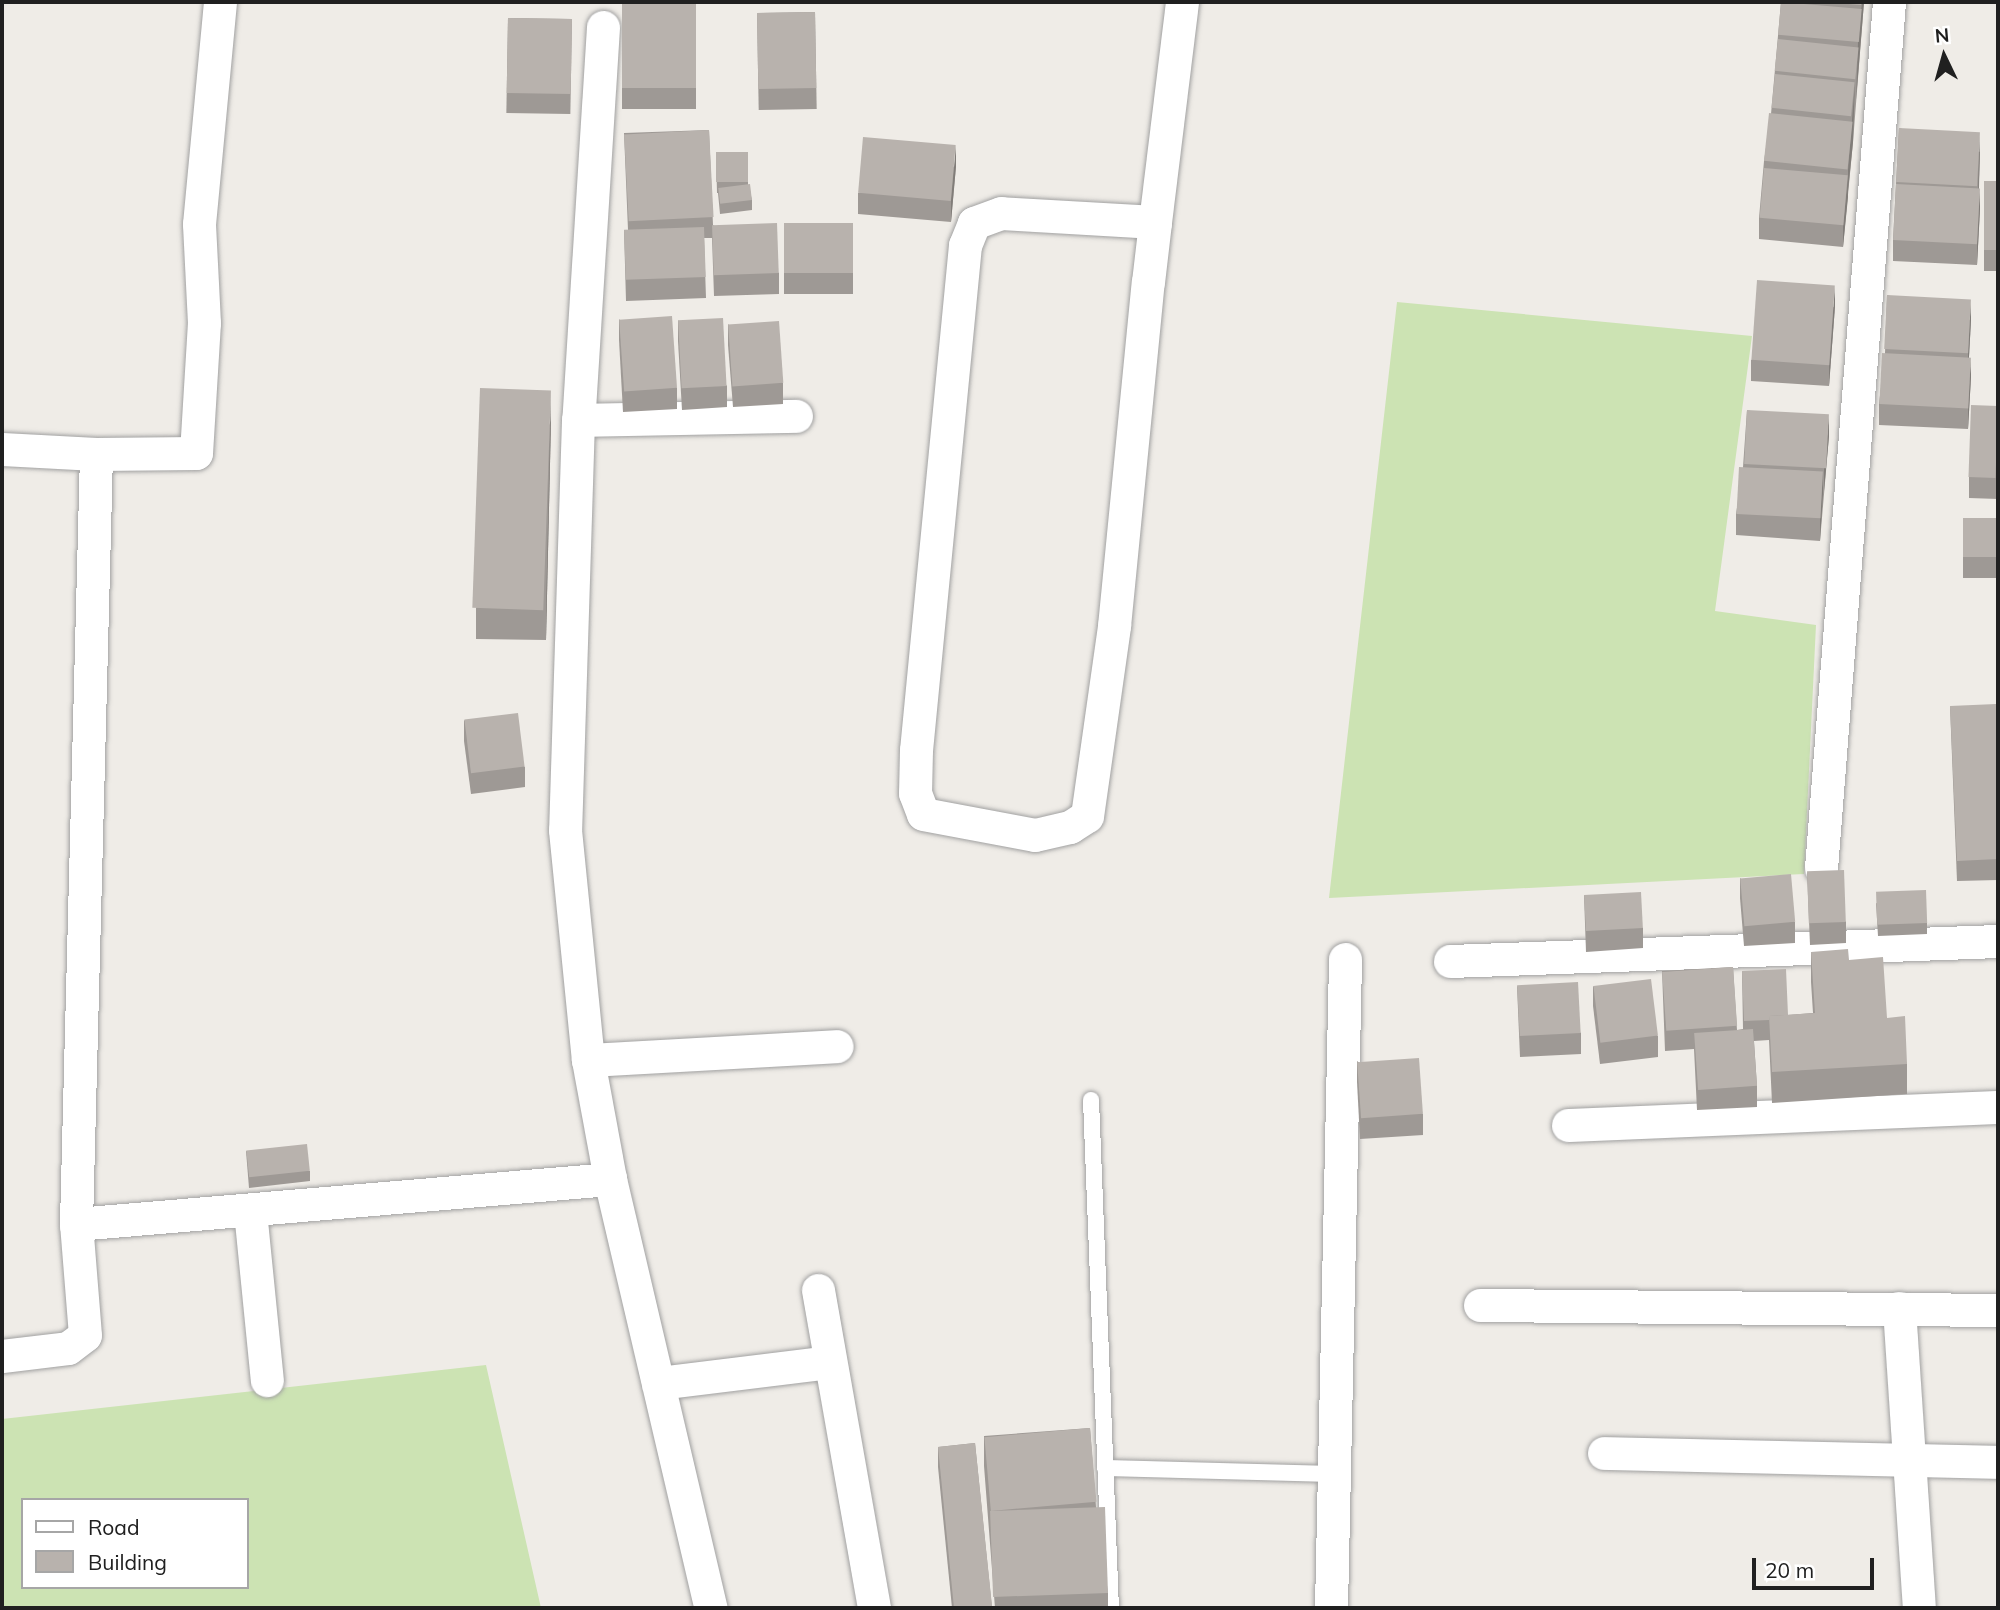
<!DOCTYPE html>
<html>
<head>
<meta charset="utf-8">
<style>
	body { margin:0 }
	#map { position:relative; width:2000px; height:1610px; overflow:hidden; background:#efece7; font-family:Mulish,sans-serif }
	div>[style] { position:absolute }
	[style*='--x'] { left:calc(var(--x)*1px); top:calc(var(--y)*1px); width:calc(var(--w)*1px); rotate:calc(var(--a)*1deg) }
	.grass>* { inset:0; background:#cce3b3 }
	.roads { filter:drop-shadow(0 0 2px #a1a1a1) drop-shadow(0 0 2px #a1a1a1) }
	.service>* { height:16px; margin:-8px; padding:0 8px; transform-origin:8px; border-radius:8px; background:#fff }
	.minor>* { height:33px; margin:-16.5px; padding:0 16.5px; transform-origin:16.5px; border-radius:16.5px; background:#fff }
	.wall>* { inset:0; background:#9e9995; transform-origin:0 0 }
	.shaded-wall>* { inset:0; background:#817d79 }
	.building>* { inset:0; background:#b8b2ad; transform-origin:0 0 }
	span { translate:-50% -50%; white-space:nowrap; text-align:center; line-height:1.15; -webkit-text-stroke:5px #fff; paint-order:stroke }
	.frame { position:absolute; inset:0; border:4px solid #202020; pointer-events:none }
	.legend { position:absolute; left:21px; top:1498px; width:228px; height:91px; box-sizing:border-box; background:#fff; border:2px solid #a6a6a6; margin:0; padding:9px 12px; list-style:none; font-size:21px; color:#202020 }
	.legend li { display:flex; align-items:center; gap:14px; height:35px }
	.legend b { width:35px; border:2px solid #a6a6a6 }
	.north { position:absolute; left:1909px; top:21px; width:70px; height:70px; -webkit-text-stroke:5px #fff; paint-order:stroke; rotate:355deg; font-size:19px; font-weight:700; line-height:28px; text-align:center; color:#202020 }
	.north::after { content:''; display:block; margin:auto; width:24px; height:32px; background:#202020; clip-path:polygon(50% 0,100% 100%,50% 72%,0 100%) }
	.scale { position:absolute; left:1752px; top:1558px; width:122px; height:32px; box-sizing:border-box; border:4px solid #202020; border-top:0; padding-left:9px; font-size:21px; line-height:24px; white-space:nowrap; color:#202020; -webkit-text-stroke:5px #fff; paint-order:stroke }
</style>
</head>
<body>
<div id="map">
	<div class="grass">
		<i style="clip-path:polygon(1397px 302px,1752px 336px,1715px 611px,1816px 625px,1804px 874px,1329px 898px)"></i>
		<i style="clip-path:polygon(evenodd,486px 1365px,541px 1608px,2px 1608px,2px 1419px,486px 1365px,23px 1500px,247px 1500px,247px 1587px,23px 1587px,23px 1500px)"></i>
	</div>
	<div class="roads">
		<div class="service">
			<i style="--x:1091;--y:1100;--w:508;--a:87.75"></i>
			<i style="--x:1105;--y:1468;--w:229;--a:1.5"></i>
		</div>
		<div class="minor">
			<i style="--x:603;--y:27;--w:394;--a:93.6"></i>
			<i style="--x:578;--y:420;--w:410;--a:91.8"></i>
			<i style="--x:565;--y:830;--w:231;--a:84.3"></i>
			<i style="--x:588;--y:1060;--w:121;--a:79.5"></i>
			<i style="--x:610;--y:1179;--w:441;--a:76.8"></i>
			<i style="--x:1155;--y:222;--w:154;--a:-176.7"></i>
			<i style="--x:1001;--y:213;--w:29;--a:160"></i>
			<i style="--x:974;--y:223;--w:24;--a:112"></i>
			<i style="--x:965;--y:245;--w:507;--a:95.54"></i>
			<i style="--x:916;--y:750;--w:43;--a:91.3"></i>
			<i style="--x:915;--y:793;--w:22;--a:69"></i>
			<i style="--x:923;--y:814;--w:114;--a:10.6"></i>
			<i style="--x:1035;--y:835;--w:36;--a:-13"></i>
			<i style="--x:1070;--y:827;--w:20;--a:-33"></i>
			<i style="--x:1087;--y:816;--w:192;--a:-81.9"></i>
			<i style="--x:1114;--y:626;--w:346;--a:-84.4"></i>
			<i style="--x:1148;--y:282;--w:60;--a:-83.3"></i>
			<i style="--x:1155;--y:222;--w:222;--a:-83"></i>
			<i style="--x:578;--y:420;--w:218;--a:-1.1"></i>
			<i style="--x:2;--y:449;--w:94;--a:3"></i>
			<i style="--x:96;--y:454;--w:100;--a:-0.6"></i>
			<i style="--x:196;--y:453;--w:130;--a:-86.5"></i>
			<i style="--x:204;--y:323;--w:99;--a:-92.9"></i>
			<i style="--x:199;--y:224;--w:223;--a:-84.6"></i>
			<i style="--x:96;--y:454;--w:770;--a:91.49"></i>
			<i style="--x:76;--y:1224;--w:536;--a:-4.82"></i>
			<i style="--x:1821;--y:868;--w:869;--a:-85.51"></i>
			<i style="--x:1450;--y:961;--w:548;--a:-2.09"></i>
			<i style="--x:588;--y:1060;--w:249;--a:-3.2"></i>
			<i style="--x:1568;--y:1125;--w:430;--a:-2.4"></i>
			<i style="--x:250;--y:1211;--w:170;--a:84.3"></i>
			<i style="--x:818;--y:1290;--w:323;--a:80"></i>
			<i style="--x:1480;--y:1305;--w:518;--a:0.55"></i>
			<i style="--x:1899;--y:1308;--w:301;--a:86.2"></i>
			<i style="--x:2;--y:1356;--w:66;--a:-6.9"></i>
			<i style="--x:68;--y:1348;--w:21;--a:-37"></i>
			<i style="--x:85;--y:1335;--w:111;--a:-94.6"></i>
			<i style="--x:658;--y:1383;--w:172;--a:-7"></i>
			<i style="--x:1604;--y:1453;--w:394;--a:1.3"></i>
			<i style="--x:1331;--y:1608;--w:649;--a:-88.76"></i>
		</div>
	</div>
	<div class="wall">
		<i style="left:622px;top:2px;width:74px;height:107px"></i>
		<i style="clip-path:polygon(1781px 2px,1864px 2px,1853px 142px,1843px 247px,1759px 239px,1759px 218px,1764px 161px,1771px 114px)"></i>
		<i style="left:815px;top:12px;width:97px;height:58px;rotate:89deg"></i>
		<i style="left:508px;top:18px;width:64px;height:95px;rotate:1deg"></i>
		<i style="clip-path:polygon(1899px 128px,1980px 152px,1979px 188px,1980px 209px,1977px 265px,1893px 261px,1893px 240px)"></i>
		<i style="clip-path:polygon(709px 130px,713px 225px,779px 273px,779px 294px,714px 296px,712px 238px,704px 238px,706px 298px,626px 301px,624px 230px,628px 230px,624px 133px)"></i>
		<i style="clip-path:polygon(748px 152px,748px 184px,752px 200px,752px 210px,720px 214px,718px 193px,717px 193px,716px 153px)"></i>
		<i style="clip-path:polygon(956px 166px,951px 222px,858px 214px,858px 193px)"></i>
		<i style="left:1984px;top:181px;width:14px;height:90px"></i>
		<i style="left:853px;top:223px;width:71px;height:69px;rotate:90deg"></i>
		<i style="clip-path:polygon(1887px 295px,1971px 320px,1969px 357px,1971px 377px,1968px 429px,1879px 425px,1879px 404px,1885px 353px)"></i>
		<i style="clip-path:polygon(1835px 306px,1829px 386px,1751px 381px,1751px 360px)"></i>
		<i style="clip-path:polygon(619px 319px,677px 388px,677px 409px,623px 412px,619px 340px)"></i>
		<i style="clip-path:polygon(678px 320px,727px 386px,727px 407px,682px 410px,678px 341px)"></i>
		<i style="clip-path:polygon(728px 324px,783px 383px,783px 404px,733px 407px,728px 345px)"></i>
		<i style="clip-path:polygon(1998px 406px,1998px 499px,1969px 498px,1969px 477px)"></i>
		<i style="clip-path:polygon(1747px 410px,1829px 436px,1820px 541px,1736px 535px,1736px 514px,1743px 467px)"></i>
		<i style="clip-path:polygon(551px 420px,546px 640px,476px 639px,476px 608px)"></i>
		<i style="left:1998px;top:518px;width:60px;height:35px;rotate:90deg"></i>
		<i style="clip-path:polygon(1950px 706px,1998px 757px,1998px 880px,1957px 881px)"></i>
		<i style="clip-path:polygon(464px 720px,525px 767px,525px 787px,471px 794px,464px 741px)"></i>
		<i style="clip-path:polygon(1807px 872px,1846px 922px,1846px 943px,1810px 945px)"></i>
		<i style="clip-path:polygon(1740px 878px,1795px 922px,1795px 943px,1744px 946px,1740px 898px)"></i>
		<i style="clip-path:polygon(1584px 895px,1643px 928px,1643px 948px,1586px 952px)"></i>
		<i style="clip-path:polygon(1876px 903px,1927px 923px,1927px 934px,1878px 936px)"></i>
		<i style="clip-path:polygon(1811px 952px,1849px 960px,1887px 1018px,1907px 1064px,1907px 1094px,1772px 1103px,1769px 1040px,1754px 1041px,1757px 1086px,1757px 1107px,1697px 1110px,1694px 1049px,1665px 1051px,1662px 971px,1733px 967px,1737px 1030px,1743px 1029px,1742px 971px,1788px 1015px,1813px 1013px,1811px 982px)"></i>
		<i style="clip-path:polygon(1517px 986px,1581px 1033px,1581px 1054px,1520px 1057px)"></i>
		<i style="clip-path:polygon(1593px 986px,1658px 1036px,1658px 1057px,1600px 1064px,1593px 1006px)"></i>
		<i style="clip-path:polygon(1357px 1061px,1423px 1114px,1423px 1135px,1360px 1139px,1357px 1082px)"></i>
		<i style="clip-path:polygon(246px 1151px,310px 1171px,310px 1181px,249px 1188px)"></i>
		<i style="clip-path:polygon(1090px 1428px,1096px 1507px,1108px 1593px,1108px 1608px,995px 1608px,984px 1466px,984px 1436px)"></i>
		<i style="clip-path:polygon(975px 1443px,992px 1608px,952px 1608px,938px 1467px,938px 1447px)"></i>
	</div>
	<div class="shaded-wall">
		<i style="clip-path:polygon(1862px 2px,1864px 2px,1856px 100px,1858px 43px)"></i>
		<i style="clip-path:polygon(1855px 82px,1853px 142px,1848px 191px,1848px 170px)"></i>
		<i style="clip-path:polygon(1980px 132px,1980px 152px,1978px 207px,1978px 186px)"></i>
		<i style="clip-path:polygon(956px 145px,956px 166px,951px 222px,951px 201px)"></i>
		<i style="clip-path:polygon(1848px 176px,1848px 197px,1843px 247px,1843px 227px)"></i>
		<i style="clip-path:polygon(1980px 188px,1980px 209px,1977px 265px,1977px 245px)"></i>
		<i style="clip-path:polygon(1835px 286px,1835px 306px,1829px 386px,1829px 366px)"></i>
		<i style="clip-path:polygon(1971px 299px,1971px 320px,1968px 374px,1968px 354px)"></i>
		<i style="clip-path:polygon(1971px 357px,1971px 377px,1968px 429px,1968px 408px)"></i>
		<i style="clip-path:polygon(551px 390px,551px 420px,546px 640px,546px 610px)"></i>
		<i style="clip-path:polygon(1829px 415px,1829px 436px,1824px 491px,1824px 470px)"></i>
		<i style="clip-path:polygon(1823px 472px,1823px 493px,1820px 541px,1820px 520px)"></i>
	</div>
	<div class="building">
		<i style="left:622px;top:2px;width:74px;height:86px"></i>
		<i style="left:1781px;top:2px;width:81px;height:33px;rotate:5deg"></i>
		<i style="clip-path:polygon(1823px 2px,1862px 2px,1861px 5px)"></i>
		<i style="left:815px;top:12px;width:76px;height:58px;rotate:89deg"></i>
		<i style="left:508px;top:18px;width:64px;height:75px;rotate:1deg"></i>
		<i style="left:1778px;top:39px;width:81px;height:32px;rotate:6deg"></i>
		<i style="left:1775px;top:74px;width:80px;height:34px;rotate:6deg"></i>
		<i style="left:1769px;top:113px;width:84px;height:48px;rotate:6deg"></i>
		<i style="left:1899px;top:128px;width:81px;height:54px;rotate:3deg"></i>
		<i style="left:709px;top:130px;width:87px;height:85px;rotate:87deg"></i>
		<i style="left:863px;top:137px;width:93px;height:56px;rotate:5deg"></i>
		<i style="left:748px;top:152px;width:30px;height:32px;rotate:90deg"></i>
		<i style="left:1764px;top:168px;width:84px;height:50px;rotate:5deg"></i>
		<i style="left:1984px;top:181px;width:14px;height:69px"></i>
		<i style="left:750px;top:184px;width:16px;height:32px;rotate:83deg"></i>
		<i style="left:1896px;top:184px;width:84px;height:56px;rotate:3deg"></i>
		<i style="left:777px;top:223px;width:50px;height:65px;rotate:88deg"></i>
		<i style="left:853px;top:223px;width:50px;height:69px;rotate:90deg"></i>
		<i style="left:704px;top:227px;width:50px;height:80px;rotate:88deg"></i>
		<i style="left:1757px;top:280px;width:78px;height:80px;rotate:4deg"></i>
		<i style="left:1887px;top:295px;width:84px;height:54px;rotate:3deg"></i>
		<i style="left:672px;top:316px;width:72px;height:53px;rotate:86deg"></i>
		<i style="left:723px;top:318px;width:68px;height:45px;rotate:87deg"></i>
		<i style="left:779px;top:321px;width:62px;height:51px;rotate:86deg"></i>
		<i style="left:1882px;top:353px;width:89px;height:51px;rotate:3deg"></i>
		<i style="left:480px;top:388px;width:71px;height:220px;rotate:2deg"></i>
		<i style="left:1971px;top:405px;width:27px;height:72px;rotate:2deg"></i>
		<i style="left:1747px;top:410px;width:82px;height:54px;rotate:3deg"></i>
		<i style="left:1739px;top:467px;width:84px;height:47px;rotate:3deg"></i>
		<i style="left:1998px;top:518px;width:39px;height:35px;rotate:90deg"></i>
		<i style="clip-path:polygon(1996px 704px,1998px 757px,1998px 859px,1957px 861px,1950px 706px)"></i>
		<i style="left:518px;top:713px;width:54px;height:54px;rotate:83deg"></i>
		<i style="left:1844px;top:870px;width:52px;height:37px;rotate:88deg"></i>
		<i style="left:1791px;top:874px;width:48px;height:51px;rotate:85deg"></i>
		<i style="left:1926px;top:890px;width:33px;height:50px;rotate:88deg"></i>
		<i style="left:1641px;top:892px;width:36px;height:57px;rotate:87deg"></i>
		<i style="clip-path:polygon(1848px 949px,1849px 960px,1883px 957px,1887px 1018px,1905px 1016px,1907px 1064px,1772px 1072px,1769px 1016px,1815px 1013px,1811px 952px)"></i>
		<i style="left:1733px;top:967px;width:59px;height:71px;rotate:86deg"></i>
		<i style="clip-path:polygon(1786px 969px,1788px 1015px,1769px 1016px,1769px 1020px,1744px 1021px,1742px 971px)"></i>
		<i style="left:1651px;top:979px;width:57px;height:58px;rotate:83deg"></i>
		<i style="left:1578px;top:982px;width:51px;height:61px;rotate:87deg"></i>
		<i style="left:1753px;top:1029px;width:57px;height:59px;rotate:86deg"></i>
		<i style="left:1419px;top:1058px;width:56px;height:62px;rotate:86deg"></i>
		<i style="left:307px;top:1144px;width:27px;height:61px;rotate:84deg"></i>
		<i style="left:1090px;top:1428px;width:74px;height:106px;rotate:85deg"></i>
		<i style="clip-path:polygon(975px 1443px,992px 1606px,967px 1608px,954px 1608px,938px 1447px)"></i>
		<i style="left:1105px;top:1507px;width:86px;height:115px;rotate:88deg"></i>
	</div>
	<div class="frame"></div>
	<ul class="legend">
	<li><b style="height:9px;background:#fff"></b>Road</li>
	<li><b style="height:19px;background:#b8b2ad"></b>Building</li>
	</ul>
	<div class="north">N</div>
	<div class="scale">20 m</div>
</div>
</body>
</html>
